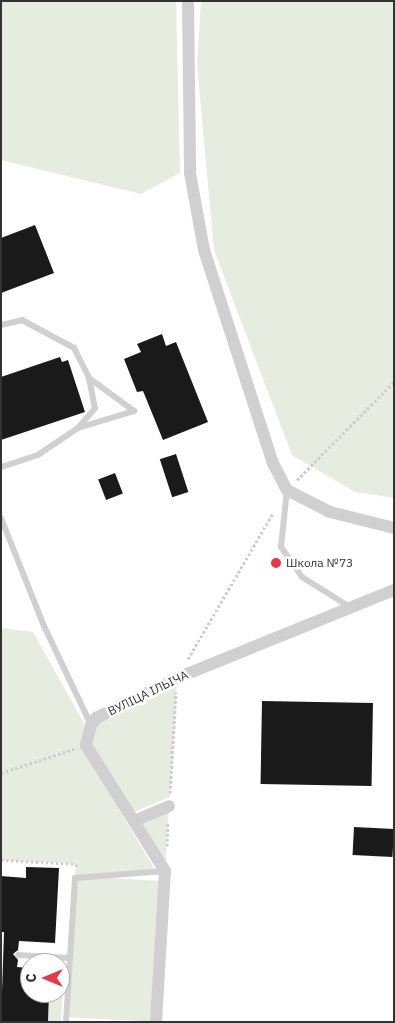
<!DOCTYPE html>
<html>
<head>
<meta charset="utf-8">
<style>
	body { margin:0 }
	#map { position:relative; width:395px; height:1023px; overflow:hidden; background:#fff; font-family:"IBM Plex Sans",sans-serif }
	div>[style] { position:absolute }
	[style*='--x'] { left:calc(var(--x)*1px); top:calc(var(--y)*1px); width:calc(var(--w)*1px); rotate:calc(var(--a)*1deg) }
	.green>* { inset:0; background:#e6ecdf; transform-origin:0 0 }
	.building>* { inset:0; background:#1a1a1a; transform-origin:0 0 }
	.path>* { height:3px; margin-top:-1.5px; transform-origin:0; background:repeating-linear-gradient(90deg,#cdcdcd 0 2.5px,transparent 0 5px) }
	.lane>* { height:6px; margin:-3px; padding:0 3px; transform-origin:3px; border-radius:3px; background:#d0d0d0 }
	.street>* { height:12px; margin:-6px; padding:0 6px; transform-origin:6px; border-radius:6px; background:#d0d0d0 }
	.dots>* { width:14px; height:14px; translate:-50% -50%; box-sizing:border-box; border:2px solid #fff; border-radius:50% }
	span { translate:-50% -50%; white-space:nowrap; text-align:center; line-height:1.15; -webkit-text-stroke:5px #fff; paint-order:stroke }
	.poi-label { font-size:12px; color:#333 }
	.left { translate:0 -50%; text-align:left }
	.street-label { font-size:12px; color:#333 }
	.frame { position:absolute; inset:0; border:2px solid #333; pointer-events:none }
	.north { position:absolute; left:20px; top:953px; width:50px; height:50px; box-sizing:border-box; background:#fff; border:1px solid #adadad; border-radius:50%; rotate:270deg; font-size:14px; font-weight:700; line-height:20px; text-align:center; color:#333 }
	.north::after { content:''; display:block; margin:auto; width:18px; height:22px; background:#e63946; clip-path:polygon(50% 0,100% 100%,50% 72%,0 100%) }
</style>
</head>
<body>
<div id="map">
	<div class="green">
		<i style="clip-path:polygon(1px 1px,176px 1px,180px 173px,141px 194px,1px 160px)"></i>
		<i style="clip-path:polygon(201px 1px,394px 1px,394px 498px,355px 492px,292px 455px,214px 250px,197px 65px)"></i>
		<i style="clip-path:polygon(1px 628px,33px 632px,85px 725px,81px 746px,156px 872px,75px 878px,76px 864px,1px 860px)"></i>
		<i style="clip-path:polygon(177px 678px,170px 797px,129px 814px,86px 745px,91px 725px)"></i>
		<i style="clip-path:polygon(169px 806px,165px 871px,142px 825px,145px 816px)"></i>
		<i style="left:164px;top:881px;width:141px;height:89px;rotate:93deg"></i>
		<i style="clip-path:polygon(60px 987px,63px 987px,61px 1022px,48px 1022px,49px 993px,60px 993px)"></i>
	</div>
	<div class="building">
		<i style="clip-path:polygon(35px 225px,54px 273px,1px 293px,1px 238px)"></i>
		<i style="clip-path:polygon(162px 334px,166px 346px,176px 342px,208px 422px,163px 440px,143px 391px,137px 392px,124px 359px,141px 352px,137px 344px)"></i>
		<i style="clip-path:polygon(60px 357px,62px 362px,68px 360px,85px 412px,1px 440px,1px 377px)"></i>
		<i style="left:176px;top:454px;width:40px;height:17px;rotate:72deg"></i>
		<i style="left:115px;top:473px;width:22px;height:18px;rotate:69deg"></i>
		<i style="left:262px;top:701px;width:111px;height:83px;rotate:1deg"></i>
		<i style="left:354px;top:827px;width:40px;height:28px;rotate:3deg"></i>
		<i style="clip-path:polygon(26px 867px,59px 868px,55px 943px,19px 941px,18px 950px,13px 954px,18px 960px,17px 967px,30px 968px,30px 993px,49px 993px,48px 1022px,1px 1022px,4px 932px,1px 932px,1px 876px,26px 878px)"></i>
	</div>
	<div class="path">
		<i style="--x:297;--y:480;--w:138;--a:-45.3"></i>
		<i style="--x:188;--y:659;--w:169;--a:-59.8"></i>
		<i style="--x:1;--y:773;--w:77;--a:-18.2"></i>
		<i style="--x:170;--y:793;--w:101;--a:-86.6"></i>
		<i style="--x:167;--y:846;--w:24;--a:-88"></i>
		<i style="--x:1;--y:860;--w:75;--a:3.1"></i>
		<i style="--x:76;--y:864;--w:4;--a:90"></i>
	</div>
	<div class="lane">
		<i style="--x:1;--y:325;--w:22;--a:-13"></i>
		<i style="--x:22;--y:320;--w:59;--a:28.3"></i>
		<i style="--x:74;--y:348;--w:34;--a:63"></i>
		<i style="--x:89;--y:378;--w:31;--a:79"></i>
		<i style="--x:95;--y:408;--w:26;--a:130"></i>
		<i style="--x:78;--y:428;--w:48;--a:146"></i>
		<i style="--x:38;--y:455;--w:39;--a:162"></i>
		<i style="--x:78;--y:428;--w:59;--a:-16.9"></i>
		<i style="--x:134;--y:411;--w:56;--a:-143.7"></i>
		<i style="--x:287;--y:490;--w:57;--a:96"></i>
		<i style="--x:281;--y:547;--w:37;--a:55"></i>
		<i style="--x:302;--y:577;--w:57;--a:32"></i>
		<i style="--x:1;--y:518;--w:116;--a:68.3"></i>
		<i style="--x:44;--y:626;--w:110;--a:64.6"></i>
		<i style="--x:18;--y:955;--w:52;--a:3.3"></i>
		<i style="--x:66;--y:1022;--w:144;--a:-86.4"></i>
		<i style="--x:75;--y:878;--w:90;--a:-4.4"></i>
	</div>
	<div class="street">
		<i style="--x:188;--y:1;--w:172;--a:89.3"></i>
		<i style="--x:190;--y:173;--w:78;--a:79.7"></i>
		<i style="--x:204;--y:250;--w:224;--a:72.1"></i>
		<i style="--x:273;--y:463;--w:30;--a:63"></i>
		<i style="--x:287;--y:490;--w:48;--a:27.1"></i>
		<i style="--x:330;--y:512;--w:66;--a:14"></i>
		<i style="--x:134;--y:821;--w:38;--a:-23"></i>
		<i style="--x:156;--y:1022;--w:151;--a:-86.6"></i>
		<i style="--x:165;--y:871;--w:149;--a:-122.1"></i>
		<i style="--x:86;--y:745;--w:21;--a:-76"></i>
		<i style="--x:91;--y:725;--w:9;--a:-54"></i>
		<i style="--x:96;--y:718;--w:90;--a:-26.3"></i>
		<i style="--x:177;--y:678;--w:234;--a:-22.1"></i>
	</div>
	<div class="dots">
		<i style="left:276px;top:563px;background:#e63946"></i>
	</div>
	<div class="poi-label">
		<span class="left" style="left:286px;top:563px">Школа №73</span>
	</div>
	<div class="street-label">
		<span style="left:148px;top:693px;rotate:-26deg">ВУЛІЦА ІЛЬІЧА</span>
	</div>
	<div class="frame"></div>
	<div class="north">С</div>
</div>
</body>
</html>
